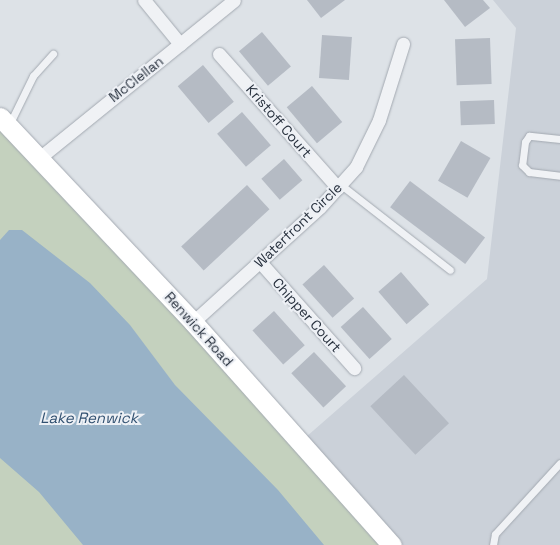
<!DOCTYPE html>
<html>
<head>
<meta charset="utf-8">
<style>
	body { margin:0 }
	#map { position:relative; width:560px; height:545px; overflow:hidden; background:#dde2e7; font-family:"Space Grotesk",sans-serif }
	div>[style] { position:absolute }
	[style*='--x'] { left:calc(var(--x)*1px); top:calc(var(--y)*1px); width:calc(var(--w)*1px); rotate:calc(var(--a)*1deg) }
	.built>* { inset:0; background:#cbd1d9 }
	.green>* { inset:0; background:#c4d1be }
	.water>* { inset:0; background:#98b2c7 }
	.building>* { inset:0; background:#b5bbc4; transform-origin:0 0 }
	.roads { filter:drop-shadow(0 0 1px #a3a9b1) drop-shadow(0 0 1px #a3a9b1) }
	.lane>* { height:7px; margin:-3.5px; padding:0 3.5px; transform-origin:3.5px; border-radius:3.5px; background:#f0f2f5 }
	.street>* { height:13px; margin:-6.5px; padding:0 6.5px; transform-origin:6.5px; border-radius:6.5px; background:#f0f2f5 }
	.secondary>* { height:19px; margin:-9.5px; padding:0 9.5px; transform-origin:9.5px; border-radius:9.5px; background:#fff }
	span { translate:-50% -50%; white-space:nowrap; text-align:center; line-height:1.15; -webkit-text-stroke:4px #edf0f5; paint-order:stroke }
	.street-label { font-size:14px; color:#27303d }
	.water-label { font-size:15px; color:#325171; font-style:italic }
</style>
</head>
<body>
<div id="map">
	<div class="built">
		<i style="clip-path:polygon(493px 0,560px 0,560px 545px,403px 545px,306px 437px,487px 279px,516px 28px)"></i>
	</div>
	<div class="green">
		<i style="clip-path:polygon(0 118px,385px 545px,0 545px)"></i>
	</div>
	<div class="water">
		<i style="clip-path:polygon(9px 230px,22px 230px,90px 283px,130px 325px,175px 385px,278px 490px,324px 545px,83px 545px,39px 492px,0 458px,0 240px)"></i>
	</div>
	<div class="building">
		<i style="clip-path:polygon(307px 0,345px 0,321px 18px)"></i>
		<i style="clip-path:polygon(444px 0,483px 0,490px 8px,465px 27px)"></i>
		<i style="left:262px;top:32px;width:45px;height:30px;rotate:50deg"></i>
		<i style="left:322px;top:35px;width:30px;height:43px;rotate:4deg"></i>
		<i style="left:490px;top:38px;width:46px;height:35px;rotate:88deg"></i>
		<i style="left:203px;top:65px;width:48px;height:33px;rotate:50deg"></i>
		<i style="left:312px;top:86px;width:47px;height:33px;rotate:50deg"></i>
		<i style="left:494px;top:100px;width:24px;height:34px;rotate:88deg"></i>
		<i style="left:242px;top:112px;width:44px;height:33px;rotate:49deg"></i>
		<i style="left:461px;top:141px;width:34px;height:46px;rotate:30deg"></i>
		<i style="left:284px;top:159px;width:28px;height:30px;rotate:49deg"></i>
		<i style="left:410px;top:181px;width:94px;height:33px;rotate:37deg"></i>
		<i style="left:247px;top:185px;width:33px;height:90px;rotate:47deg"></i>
		<i style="left:324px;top:265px;width:45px;height:29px;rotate:48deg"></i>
		<i style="left:401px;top:272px;width:43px;height:30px;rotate:49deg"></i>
		<i style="left:363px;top:307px;width:43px;height:30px;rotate:48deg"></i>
		<i style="left:274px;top:311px;width:46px;height:29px;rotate:48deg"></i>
		<i style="left:314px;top:352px;width:47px;height:31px;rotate:47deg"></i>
		<i style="left:404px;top:375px;width:66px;height:46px;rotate:47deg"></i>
	</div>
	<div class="roads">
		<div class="lane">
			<i style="--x:9;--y:125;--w:55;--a:-63.9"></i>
			<i style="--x:33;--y:76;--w:30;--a:-48"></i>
			<i style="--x:560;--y:139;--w:31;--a:-174"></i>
			<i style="--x:529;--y:136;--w:7;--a:124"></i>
			<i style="--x:525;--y:142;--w:23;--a:97"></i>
			<i style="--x:522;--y:165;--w:10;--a:45"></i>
			<i style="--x:529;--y:172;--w:31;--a:7"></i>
			<i style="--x:341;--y:185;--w:138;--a:37.9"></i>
			<i style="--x:493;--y:545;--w:11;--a:-80"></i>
			<i style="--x:495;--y:534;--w:96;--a:-47.5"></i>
		</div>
		<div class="street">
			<i style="--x:144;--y:0;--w:57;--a:50.7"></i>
			<i style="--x:219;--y:54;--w:179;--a:48.4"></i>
			<i style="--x:38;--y:159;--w:252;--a:-39"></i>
			<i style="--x:260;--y:262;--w:142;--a:48.4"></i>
			<i style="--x:193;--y:322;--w:171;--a:-42.2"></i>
			<i style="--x:320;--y:207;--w:54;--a:-48"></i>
			<i style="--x:356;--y:167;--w:52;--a:-63.9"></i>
			<i style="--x:379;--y:120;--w:80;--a:-72.5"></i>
		</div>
		<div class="secondary">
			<i style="--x:0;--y:117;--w:282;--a:46.7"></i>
			<i style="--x:193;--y:322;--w:299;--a:48.3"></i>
		</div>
	</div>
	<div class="street-label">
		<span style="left:136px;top:79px;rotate:-38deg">McClellan</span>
		<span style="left:279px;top:121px;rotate:49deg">Kristoff Court</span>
		<span style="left:298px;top:225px;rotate:-44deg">Waterfront Circle</span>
		<span style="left:307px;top:315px;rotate:48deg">Chipper Court</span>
		<span style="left:199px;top:329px;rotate:48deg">Renwick Road</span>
	</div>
	<div class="water-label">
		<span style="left:89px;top:418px">Lake Renwick</span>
	</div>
</div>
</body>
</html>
